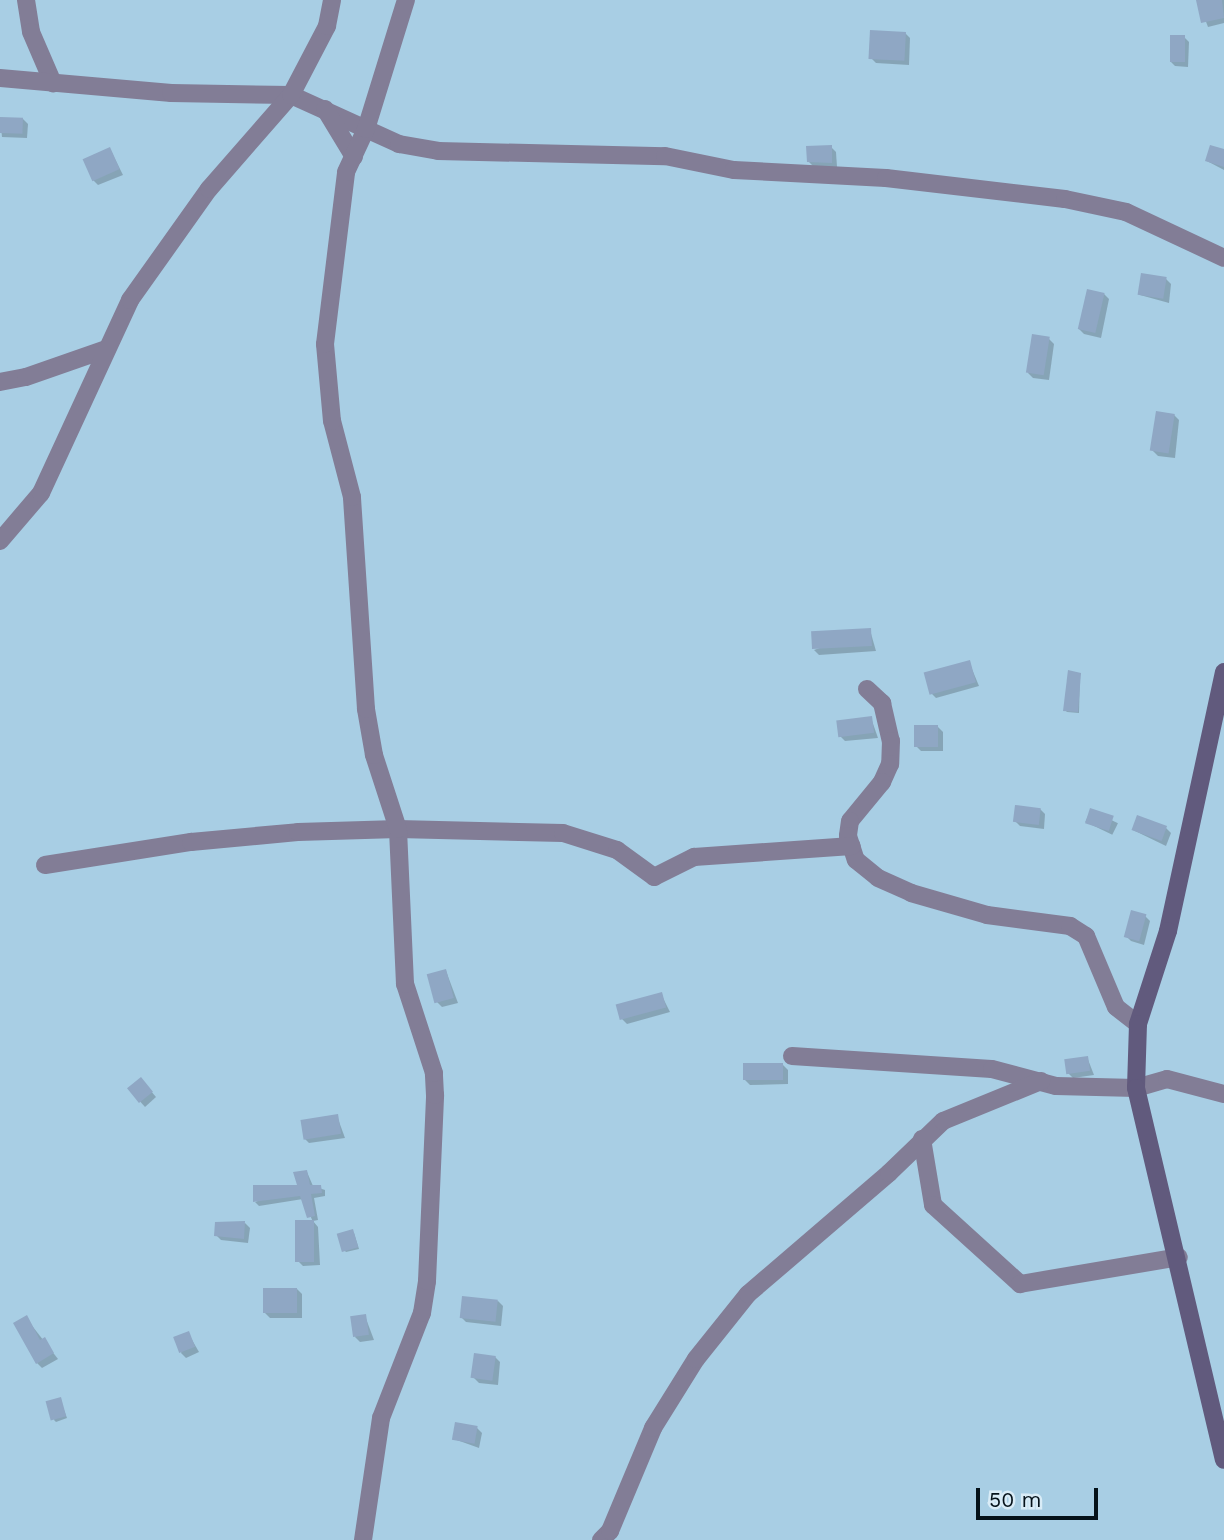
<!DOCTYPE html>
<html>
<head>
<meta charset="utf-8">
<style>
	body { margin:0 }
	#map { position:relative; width:1224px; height:1540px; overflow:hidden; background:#a8cee4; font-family:"Work Sans",sans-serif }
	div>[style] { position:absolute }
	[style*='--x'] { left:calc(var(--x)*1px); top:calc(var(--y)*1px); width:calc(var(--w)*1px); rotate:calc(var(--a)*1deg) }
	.shadow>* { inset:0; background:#0003; transform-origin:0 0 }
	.building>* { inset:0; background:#8fa7c4; transform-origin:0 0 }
	.street>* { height:18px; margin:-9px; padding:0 9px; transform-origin:9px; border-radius:9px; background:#827d96 }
	.secondary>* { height:18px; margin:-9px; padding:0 9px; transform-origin:9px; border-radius:9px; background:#615a7d }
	span { translate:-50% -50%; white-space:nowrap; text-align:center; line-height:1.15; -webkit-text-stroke:5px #d9ecf7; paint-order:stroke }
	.scale { position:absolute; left:976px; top:1488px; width:122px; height:32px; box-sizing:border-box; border:4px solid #05121a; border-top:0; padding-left:9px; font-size:21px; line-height:24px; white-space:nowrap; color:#05121a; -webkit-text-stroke:5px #d9ecf7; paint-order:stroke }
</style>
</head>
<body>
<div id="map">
	<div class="shadow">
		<i style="clip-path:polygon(1198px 0,1224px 0,1224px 23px,1208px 27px)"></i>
		<i style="clip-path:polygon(905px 33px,910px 38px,909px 65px,876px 63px,871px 58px)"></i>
		<i style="clip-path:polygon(1184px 37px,1189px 42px,1188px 67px,1175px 66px,1170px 61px)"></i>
		<i style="clip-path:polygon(0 118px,23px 119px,28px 124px,27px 138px,2px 137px)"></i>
		<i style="clip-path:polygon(831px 147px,836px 152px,837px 167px,814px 167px,809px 162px)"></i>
		<i style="clip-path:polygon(110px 149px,123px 175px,98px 185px,93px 180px)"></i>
		<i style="clip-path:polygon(1224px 151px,1224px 170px,1207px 161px)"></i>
		<i style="clip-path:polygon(1166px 279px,1171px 284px,1169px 303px,1140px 295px)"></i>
		<i style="clip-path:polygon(1104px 294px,1109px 299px,1101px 338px,1084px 334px,1079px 329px)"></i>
		<i style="clip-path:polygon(1049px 339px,1054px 344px,1049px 380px,1033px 378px,1028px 373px)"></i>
		<i style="clip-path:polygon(1174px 415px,1179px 420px,1175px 458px,1158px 456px,1153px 451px)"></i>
		<i style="clip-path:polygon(870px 630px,876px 651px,819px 655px,814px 650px)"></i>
		<i style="clip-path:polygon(969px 662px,979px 686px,936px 698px,931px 693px)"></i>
		<i style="clip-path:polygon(1080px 675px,1079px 713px,1067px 712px,1065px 710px)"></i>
		<i style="clip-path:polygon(871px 718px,878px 738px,845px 741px,840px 736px)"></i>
		<i style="clip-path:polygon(938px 727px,943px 732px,943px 751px,921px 751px,916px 746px)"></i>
		<i style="clip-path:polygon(1040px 809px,1045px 814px,1044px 829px,1020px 826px,1015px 821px)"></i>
		<i style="left:1091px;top:810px;width:30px;height:13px;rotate:26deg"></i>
		<i style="clip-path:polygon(1166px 828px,1171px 833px,1166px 846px,1133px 830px)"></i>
		<i style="clip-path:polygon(1145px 916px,1150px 921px,1144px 945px,1131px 941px,1126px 936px)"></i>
		<i style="clip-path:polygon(446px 971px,458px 1003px,442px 1007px,437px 1002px)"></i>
		<i style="clip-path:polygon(661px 994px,670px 1012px,627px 1024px,622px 1019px)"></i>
		<i style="clip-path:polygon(1087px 1057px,1094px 1075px,1073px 1078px,1068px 1073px)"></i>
		<i style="clip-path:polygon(783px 1065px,788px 1070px,788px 1084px,750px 1085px,745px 1080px)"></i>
		<i style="clip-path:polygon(145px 1084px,156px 1097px,145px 1107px,129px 1089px)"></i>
		<i style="clip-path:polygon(337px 1116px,345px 1138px,309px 1143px,304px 1138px)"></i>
		<i style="clip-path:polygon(307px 1172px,313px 1186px,325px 1190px,325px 1196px,314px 1198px,318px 1220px,313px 1221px,318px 1227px,320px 1265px,303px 1266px,298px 1261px,313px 1222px,303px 1199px,259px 1206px,255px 1202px,299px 1186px)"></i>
		<i style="clip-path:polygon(245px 1223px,250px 1228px,248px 1243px,221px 1240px,216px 1235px)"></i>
		<i style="clip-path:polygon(354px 1233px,359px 1249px,346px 1252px,344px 1250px)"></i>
		<i style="clip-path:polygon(297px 1289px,302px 1294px,302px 1318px,270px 1318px,265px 1313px)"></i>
		<i style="clip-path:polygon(498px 1301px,503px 1306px,501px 1326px,466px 1322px,461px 1317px)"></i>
		<i style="clip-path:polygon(365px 1316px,374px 1340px,360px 1342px,355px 1337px)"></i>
		<i style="clip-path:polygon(26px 1318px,58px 1359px,42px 1368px,37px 1363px)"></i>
		<i style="clip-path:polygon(188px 1333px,199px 1352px,186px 1358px,181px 1353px)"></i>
		<i style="clip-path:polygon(495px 1357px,500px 1362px,498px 1385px,479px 1383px,474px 1378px)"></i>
		<i style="clip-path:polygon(60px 1399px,67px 1418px,56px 1422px,54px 1420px)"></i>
		<i style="clip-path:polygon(477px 1428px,482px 1433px,479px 1448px,454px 1439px)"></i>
	</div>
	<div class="building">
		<i style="clip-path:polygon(1196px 0,1222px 0,1224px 18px,1201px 23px)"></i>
		<i style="left:870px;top:30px;width:36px;height:29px;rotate:3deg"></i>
		<i style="left:1170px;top:35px;width:15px;height:27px"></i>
		<i style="left:0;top:117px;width:23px;height:16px;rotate:2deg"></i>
		<i style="clip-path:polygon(832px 145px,832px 163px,807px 162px,806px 146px)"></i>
		<i style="clip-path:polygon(1210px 145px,1224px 149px,1224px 167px,1205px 161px)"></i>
		<i style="left:110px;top:147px;width:24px;height:30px;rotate:66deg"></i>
		<i style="left:1141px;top:273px;width:26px;height:22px;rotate:9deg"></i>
		<i style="left:1087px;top:289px;width:18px;height:41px;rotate:13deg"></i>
		<i style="left:1032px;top:334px;width:18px;height:39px;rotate:9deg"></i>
		<i style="left:1156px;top:411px;width:19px;height:40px;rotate:9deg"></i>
		<i style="left:871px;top:628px;width:18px;height:60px;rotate:87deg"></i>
		<i style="left:970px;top:660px;width:23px;height:48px;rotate:75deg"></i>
		<i style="clip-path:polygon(1068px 670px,1081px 673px,1078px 712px,1063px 711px)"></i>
		<i style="left:872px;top:716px;width:17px;height:36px;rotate:83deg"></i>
		<i style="left:914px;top:725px;width:24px;height:22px"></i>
		<i style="left:1015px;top:805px;width:26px;height:17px;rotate:7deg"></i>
		<i style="left:1090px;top:808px;width:25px;height:16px;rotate:18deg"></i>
		<i style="left:1137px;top:815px;width:32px;height:16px;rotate:20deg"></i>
		<i style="left:1131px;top:910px;width:16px;height:28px;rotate:15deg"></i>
		<i style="left:446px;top:969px;width:30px;height:20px;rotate:75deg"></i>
		<i style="left:662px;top:992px;width:16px;height:48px;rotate:75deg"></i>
		<i style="left:1088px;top:1056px;width:15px;height:24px;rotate:82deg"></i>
		<i style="left:783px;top:1063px;width:17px;height:40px;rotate:90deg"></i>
		<i style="left:141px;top:1077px;width:19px;height:18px;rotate:51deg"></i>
		<i style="left:338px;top:1114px;width:20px;height:38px;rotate:81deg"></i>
		<i style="clip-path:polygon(307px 1170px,310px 1185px,321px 1185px,322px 1193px,311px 1194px,315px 1216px,307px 1218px,300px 1196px,253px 1202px,253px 1185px,297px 1185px,293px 1172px)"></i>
		<i style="left:295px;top:1220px;width:19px;height:42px"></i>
		<i style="clip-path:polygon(245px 1221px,244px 1239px,214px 1236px,215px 1222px)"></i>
		<i style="left:353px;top:1229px;width:19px;height:17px;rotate:74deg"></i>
		<i style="left:263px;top:1288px;width:34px;height:25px"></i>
		<i style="left:462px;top:1296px;width:36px;height:22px;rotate:6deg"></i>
		<i style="left:366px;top:1314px;width:21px;height:16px;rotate:82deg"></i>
		<i style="clip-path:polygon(27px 1315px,40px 1340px,45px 1337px,54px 1353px,36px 1364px,13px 1323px)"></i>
		<i style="left:189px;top:1331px;width:17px;height:17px;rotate:69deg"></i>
		<i style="left:474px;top:1353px;width:22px;height:25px;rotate:8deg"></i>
		<i style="left:61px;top:1397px;width:20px;height:16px;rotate:75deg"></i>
		<i style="left:455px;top:1422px;width:23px;height:18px;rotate:10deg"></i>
	</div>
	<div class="street">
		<i style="--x:26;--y:0;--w:32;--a:81"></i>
		<i style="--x:31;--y:32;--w:56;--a:66.7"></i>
		<i style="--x:0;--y:78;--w:172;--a:5"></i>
		<i style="--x:171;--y:93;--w:120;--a:1"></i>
		<i style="--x:291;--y:95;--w:119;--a:24.4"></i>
		<i style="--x:399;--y:144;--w:40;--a:10"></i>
		<i style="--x:438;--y:151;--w:227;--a:1.3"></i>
		<i style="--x:665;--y:156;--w:70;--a:11.5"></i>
		<i style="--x:734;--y:170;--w:152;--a:3"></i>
		<i style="--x:886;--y:178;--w:180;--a:6.7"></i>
		<i style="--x:1065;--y:199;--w:62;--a:12"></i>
		<i style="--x:1126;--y:212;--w:108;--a:25.1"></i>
		<i style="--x:325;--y:109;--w:56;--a:58.9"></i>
		<i style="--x:0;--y:382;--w:26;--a:-11"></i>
		<i style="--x:26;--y:377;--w:85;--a:-19.3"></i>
		<i style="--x:0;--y:541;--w:63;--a:-49.5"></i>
		<i style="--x:41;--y:493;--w:213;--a:-65.2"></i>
		<i style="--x:130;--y:300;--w:136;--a:-54.6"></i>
		<i style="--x:209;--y:189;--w:125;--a:-48.9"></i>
		<i style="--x:291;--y:95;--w:78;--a:-62.4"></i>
		<i style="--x:327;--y:26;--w:26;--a:-79"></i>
		<i style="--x:867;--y:689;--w:21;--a:43"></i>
		<i style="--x:882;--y:703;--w:39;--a:77"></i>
		<i style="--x:891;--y:741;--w:23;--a:92"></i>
		<i style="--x:890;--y:764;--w:20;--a:114"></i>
		<i style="--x:882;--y:782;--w:50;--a:129.4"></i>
		<i style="--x:850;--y:821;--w:15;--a:98"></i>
		<i style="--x:848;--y:836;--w:25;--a:72"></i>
		<i style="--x:856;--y:860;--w:28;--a:39"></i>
		<i style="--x:878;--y:878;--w:36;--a:24"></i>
		<i style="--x:911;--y:893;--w:79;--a:16.1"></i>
		<i style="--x:987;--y:915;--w:84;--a:7.5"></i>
		<i style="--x:1070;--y:926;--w:19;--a:32"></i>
		<i style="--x:1086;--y:936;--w:77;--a:67.1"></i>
		<i style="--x:1116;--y:1007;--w:28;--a:38"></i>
		<i style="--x:45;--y:865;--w:148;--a:-9"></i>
		<i style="--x:191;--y:842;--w:107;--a:-5.3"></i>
		<i style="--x:298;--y:832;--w:100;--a:-1.7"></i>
		<i style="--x:398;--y:829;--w:165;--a:1.4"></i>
		<i style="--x:563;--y:833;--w:57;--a:17.5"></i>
		<i style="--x:617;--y:850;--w:46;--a:36.1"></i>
		<i style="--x:654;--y:877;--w:45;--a:-26.6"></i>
		<i style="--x:694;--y:857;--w:158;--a:-4"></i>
		<i style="--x:792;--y:1056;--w:200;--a:3.7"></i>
		<i style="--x:992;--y:1069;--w:66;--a:14.9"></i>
		<i style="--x:1056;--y:1086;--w:80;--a:1.4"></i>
		<i style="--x:1136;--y:1088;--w:32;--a:-16"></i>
		<i style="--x:1167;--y:1079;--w:59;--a:14.7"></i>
		<i style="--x:922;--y:1139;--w:67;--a:80.5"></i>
		<i style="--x:933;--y:1205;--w:118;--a:42.2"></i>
		<i style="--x:1020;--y:1284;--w:161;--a:-9.6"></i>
		<i style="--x:363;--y:1540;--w:123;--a:-81.6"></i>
		<i style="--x:381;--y:1418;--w:113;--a:-68.7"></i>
		<i style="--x:422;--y:1313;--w:32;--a:-81"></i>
		<i style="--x:427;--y:1281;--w:186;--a:-87.5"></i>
		<i style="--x:435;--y:1095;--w:22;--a:-93"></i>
		<i style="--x:434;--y:1073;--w:94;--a:-108"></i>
		<i style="--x:405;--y:984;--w:155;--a:-92.6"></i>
		<i style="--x:398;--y:829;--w:78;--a:-108"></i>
		<i style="--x:374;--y:755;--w:47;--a:-99.9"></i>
		<i style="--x:366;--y:709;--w:212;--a:-93.8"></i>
		<i style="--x:352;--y:497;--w:79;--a:-104.7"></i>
		<i style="--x:332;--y:421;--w:77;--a:-95.2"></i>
		<i style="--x:325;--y:344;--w:173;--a:-83"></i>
		<i style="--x:346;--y:172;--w:47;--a:-65.1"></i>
		<i style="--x:366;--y:129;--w:135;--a:-72.8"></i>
		<i style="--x:601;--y:1540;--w:13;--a:-45"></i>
		<i style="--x:610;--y:1531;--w:112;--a:-67.3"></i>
		<i style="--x:653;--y:1428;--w:81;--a:-58.1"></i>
		<i style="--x:696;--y:1359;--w:83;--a:-51.3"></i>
		<i style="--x:748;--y:1294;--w:186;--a:-40.6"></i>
		<i style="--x:889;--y:1173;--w:75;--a:-43.9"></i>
		<i style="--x:943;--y:1121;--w:106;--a:-22.2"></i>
	</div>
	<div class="secondary">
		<i style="--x:1224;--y:672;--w:265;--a:102.2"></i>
		<i style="--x:1168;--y:931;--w:98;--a:107.9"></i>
		<i style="--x:1138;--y:1024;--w:64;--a:91.8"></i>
		<i style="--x:1136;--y:1088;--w:382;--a:76.7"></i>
	</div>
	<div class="scale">50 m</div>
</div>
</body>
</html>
